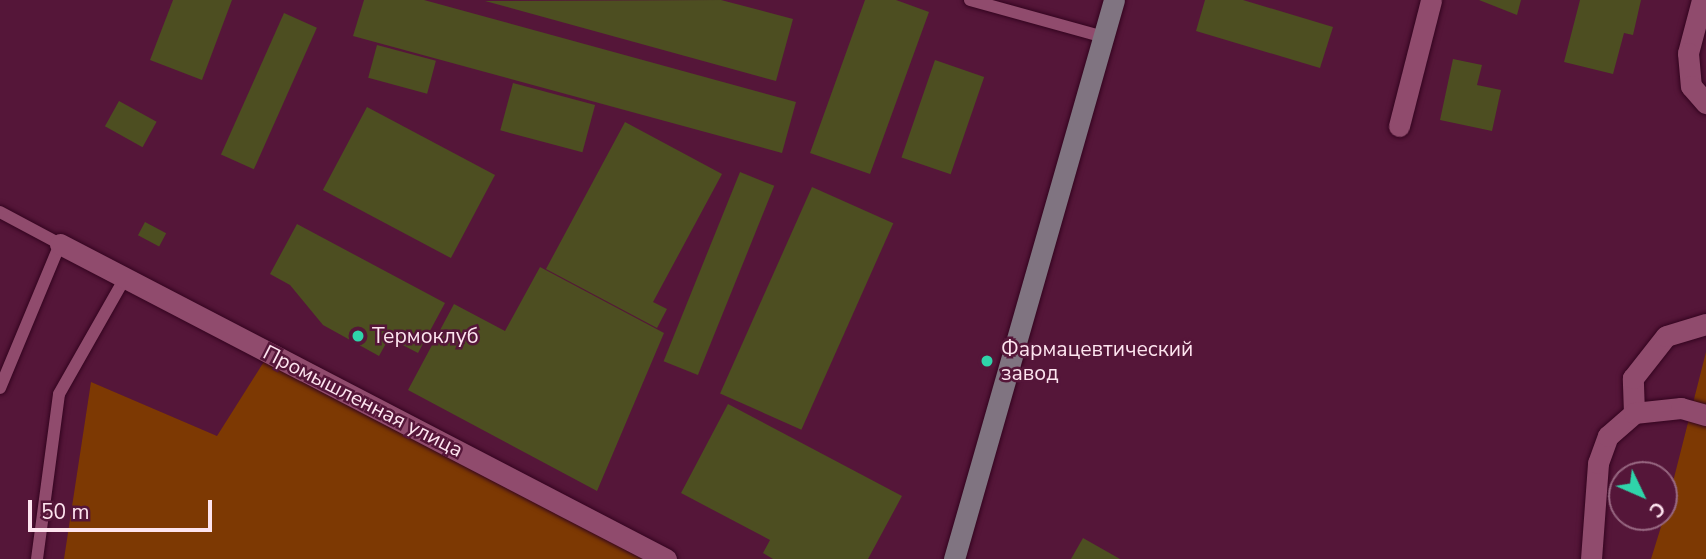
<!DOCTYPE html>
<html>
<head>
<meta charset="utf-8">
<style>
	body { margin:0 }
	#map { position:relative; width:1706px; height:559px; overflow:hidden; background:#551639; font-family:"Nunito Sans",sans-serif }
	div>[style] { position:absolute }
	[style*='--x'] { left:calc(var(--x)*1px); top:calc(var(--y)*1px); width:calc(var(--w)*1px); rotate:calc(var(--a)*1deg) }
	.green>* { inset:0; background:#7d3903 }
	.building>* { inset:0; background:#4d4e21; transform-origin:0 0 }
	.roads { filter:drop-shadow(0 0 2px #33041f) drop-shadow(0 0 2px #33041f) }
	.lane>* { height:12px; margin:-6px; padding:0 6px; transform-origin:6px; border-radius:6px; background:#904b6d }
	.street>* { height:21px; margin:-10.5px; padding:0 10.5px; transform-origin:10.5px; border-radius:10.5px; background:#904b6d }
	.secondary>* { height:21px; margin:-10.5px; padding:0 10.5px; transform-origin:10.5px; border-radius:10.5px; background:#807481 }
	.dots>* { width:19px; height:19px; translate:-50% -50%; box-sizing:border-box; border:4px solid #551639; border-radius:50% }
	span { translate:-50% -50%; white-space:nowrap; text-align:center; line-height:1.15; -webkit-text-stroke:5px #551639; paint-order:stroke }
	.poi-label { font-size:21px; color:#fde4ef }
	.left { translate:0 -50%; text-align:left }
	.street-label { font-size:21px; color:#fde4ef }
	.north { position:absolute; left:1608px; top:461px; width:70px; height:70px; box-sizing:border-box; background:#551639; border:2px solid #986882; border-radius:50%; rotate:134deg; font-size:19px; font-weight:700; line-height:28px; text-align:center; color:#fde4ef }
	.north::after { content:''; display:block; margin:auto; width:24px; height:32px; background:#2fd4aa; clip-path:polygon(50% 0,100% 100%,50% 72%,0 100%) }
	.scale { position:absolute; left:28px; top:500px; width:184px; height:32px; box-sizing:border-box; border:4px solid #fde4ef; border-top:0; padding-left:9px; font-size:21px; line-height:24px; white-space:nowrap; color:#fde4ef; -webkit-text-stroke:5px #551639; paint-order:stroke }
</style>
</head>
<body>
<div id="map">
	<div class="green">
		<i style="clip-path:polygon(1706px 352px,1706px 559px,1651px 559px,1664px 517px)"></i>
		<i style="clip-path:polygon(265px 360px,645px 559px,64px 559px,91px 382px,217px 436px)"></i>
	</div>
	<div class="building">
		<i style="clip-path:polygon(173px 0,232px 0,202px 80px,150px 60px)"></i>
		<i style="clip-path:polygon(364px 0,424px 0,796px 102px,782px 153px,353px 36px)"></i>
		<i style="clip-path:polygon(721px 0,793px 19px,776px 81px,485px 1px)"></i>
		<i style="clip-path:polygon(865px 0,896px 0,929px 12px,870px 174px,810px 153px)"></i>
		<i style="clip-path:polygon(1205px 0,1243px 0,1333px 27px,1320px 68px,1196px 31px)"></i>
		<i style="clip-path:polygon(1479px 0,1521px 0,1517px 15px)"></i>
		<i style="clip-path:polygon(1580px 0,1641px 0,1633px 35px,1624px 33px,1613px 74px,1564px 62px)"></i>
		<i style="left:284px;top:13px;width:36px;height:155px;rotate:24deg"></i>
		<i style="left:377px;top:45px;width:61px;height:34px;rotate:15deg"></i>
		<i style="clip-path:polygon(1453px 59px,1482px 65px,1477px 85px,1501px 90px,1492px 131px,1440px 120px)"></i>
		<i style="left:935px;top:60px;width:52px;height:103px;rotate:19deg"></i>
		<i style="left:513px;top:83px;width:85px;height:49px;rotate:15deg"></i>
		<i style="left:119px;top:101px;width:43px;height:29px;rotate:29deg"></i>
		<i style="left:367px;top:107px;width:145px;height:94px;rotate:28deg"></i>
		<i style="clip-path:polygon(625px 122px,722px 174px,653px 302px,667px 309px,657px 328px,546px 269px)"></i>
		<i style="left:740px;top:172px;width:37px;height:204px;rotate:22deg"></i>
		<i style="left:812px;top:187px;width:89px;height:226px;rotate:24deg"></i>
		<i style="left:145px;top:222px;width:24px;height:15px;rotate:28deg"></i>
		<i style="clip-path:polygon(297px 224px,445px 303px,418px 353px,389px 338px,379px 356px,323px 325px,290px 285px,270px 274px)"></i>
		<i style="clip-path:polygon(540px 267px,664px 333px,597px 491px,408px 390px,454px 304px,505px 331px)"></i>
		<i style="clip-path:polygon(728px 404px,902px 496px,868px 559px,773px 559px,763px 553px,770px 540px,681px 493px)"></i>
		<i style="clip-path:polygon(1083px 538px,1120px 559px,1071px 559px)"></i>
	</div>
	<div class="roads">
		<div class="lane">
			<i style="--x:970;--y:0;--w:139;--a:15.4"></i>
			<i style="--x:0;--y:212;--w:68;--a:28.1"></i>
			<i style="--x:60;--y:244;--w:156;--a:112.6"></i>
			<i style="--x:37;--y:559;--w:166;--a:-82.4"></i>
			<i style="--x:59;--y:394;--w:133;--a:-60.4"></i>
		</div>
		<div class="street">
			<i style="--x:1702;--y:0;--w:55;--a:104.8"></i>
			<i style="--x:1688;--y:53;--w:33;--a:85"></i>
			<i style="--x:1691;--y:86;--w:23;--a:49"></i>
			<i style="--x:1399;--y:126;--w:130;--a:-75.7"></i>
			<i style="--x:60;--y:244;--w:683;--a:27.47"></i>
			<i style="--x:1634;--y:413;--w:35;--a:-92"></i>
			<i style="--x:1633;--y:378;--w:53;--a:-51.8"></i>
			<i style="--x:1666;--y:336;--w:42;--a:-16.7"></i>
			<i style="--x:1591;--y:559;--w:96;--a:-85.8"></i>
			<i style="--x:1598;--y:463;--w:29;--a:-70"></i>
			<i style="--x:1608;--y:436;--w:35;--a:-41"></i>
			<i style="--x:1634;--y:413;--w:47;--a:-6.1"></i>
			<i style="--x:1681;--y:408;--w:26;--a:16"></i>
		</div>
		<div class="secondary">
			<i style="--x:954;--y:559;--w:581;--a:-74.03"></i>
		</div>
	</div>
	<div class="dots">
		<i style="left:358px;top:336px;background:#2fd4aa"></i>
		<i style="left:987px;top:361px;background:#2fd4aa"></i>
	</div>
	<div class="poi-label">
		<span class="left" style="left:372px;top:336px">Термоклуб</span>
		<span class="left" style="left:1001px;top:361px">Фармацевтический<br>завод</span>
	</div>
	<div class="street-label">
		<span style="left:363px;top:401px;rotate:27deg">Промышленная улица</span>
	</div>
	<div class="north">С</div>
	<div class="scale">50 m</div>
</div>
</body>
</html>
